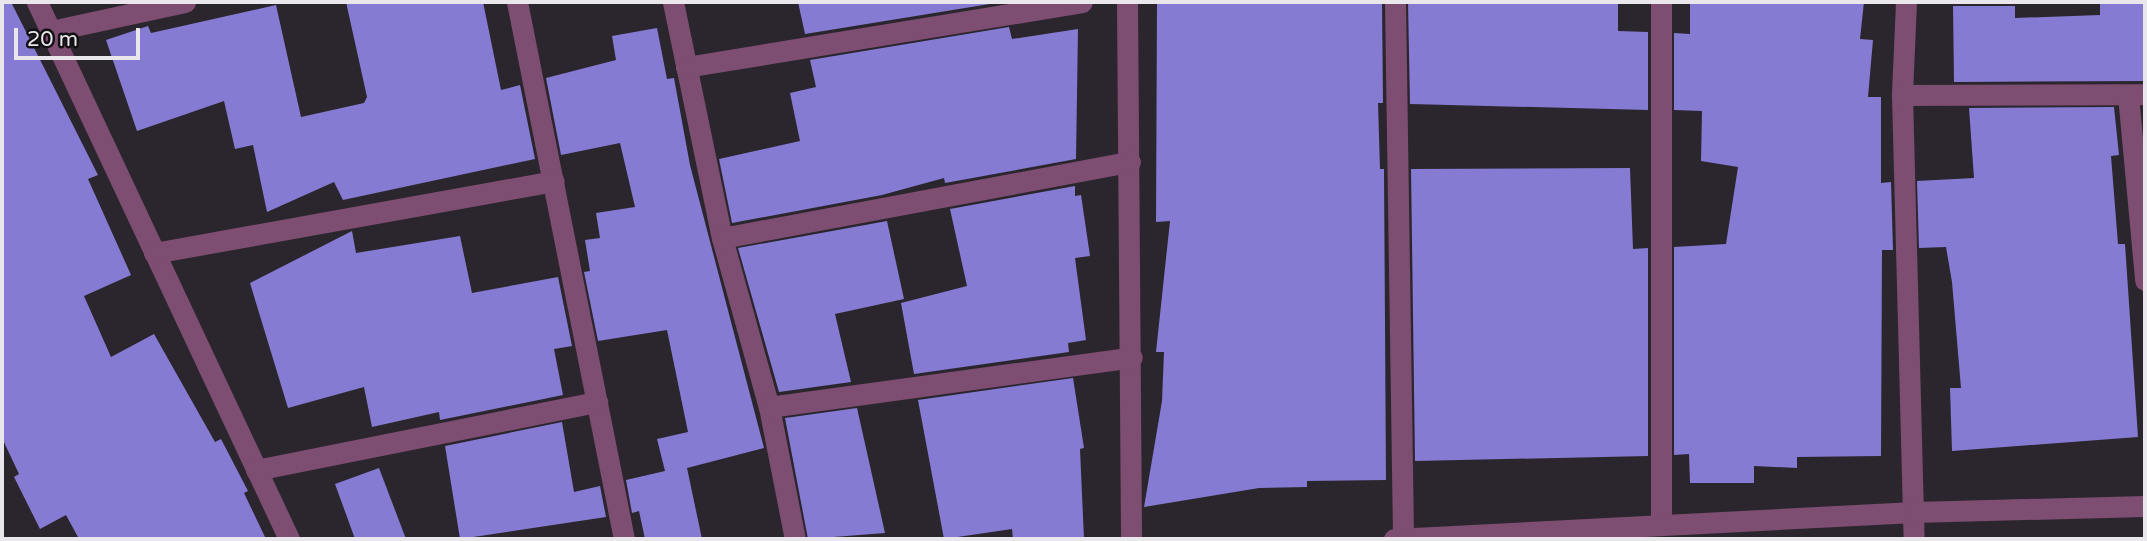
<!DOCTYPE html>
<html>
<head>
<meta charset="utf-8">
<style>
	body { margin:0 }
	#map { position:relative; width:2147px; height:541px; overflow:hidden; background:#2b262e; font-family:"Varela Round",sans-serif }
	div>[style] { position:absolute }
	[style*='--x'] { left:calc(var(--x)*1px); top:calc(var(--y)*1px); width:calc(var(--w)*1px); rotate:calc(var(--a)*1deg) }
	.building>* { inset:0; background:#857bd2 }
	.minor>* { height:21px; margin:-10.5px; padding:0 10.5px; transform-origin:10.5px; border-radius:10.5px; background:#7e4d72 }
	span { translate:-50% -50%; white-space:nowrap; text-align:center; line-height:1.15; -webkit-text-stroke:7px #121013; paint-order:stroke }
	.frame { position:absolute; inset:0; border:4px solid #eae7ec; pointer-events:none }
	.scale { position:absolute; left:14px; top:28px; width:126px; height:32px; box-sizing:border-box; border:4px solid #eae7ec; border-top:0; padding-left:9px; font-size:21px; line-height:24px; white-space:nowrap; color:#eae7ec; -webkit-text-stroke:5px #121013; paint-order:stroke }
</style>
</head>
<body>
<div id="map">
	<div class="building">
		<i style="clip-path:polygon(2px 2px,11px 2px,98px 175px,88px 179px,131px 275px,84px 296px,111px 357px,154px 334px,215px 442px,221px 439px,248px 491px,244px 493px,266px 539px,79px 539px,66px 515px,40px 529px,14px 477px,19px 474px,2px 438px)"></i>
		<i style="clip-path:polygon(346px 2px,483px 2px,501px 90px,520px 85px,535px 159px,343px 200px,334px 182px,267px 212px,253px 145px,235px 149px,224px 101px,137px 131px,106px 40px,148px 26px,151px 33px,276px 5px,301px 117px,364px 103px,367px 97px)"></i>
		<i style="clip-path:polygon(798px 2px,1002px 2px,805px 34px)"></i>
		<i style="clip-path:polygon(1157px 2px,1382px 2px,1383px 103px,1378px 103px,1380px 169px,1384px 169px,1386px 480px,1307px 481px,1307px 487px,1259px 488px,1144px 507px,1162px 401px,1164px 352px,1156px 352px,1170px 221px,1156px 222px)"></i>
		<i style="clip-path:polygon(1408px 2px,1618px 2px,1618px 31px,1648px 32px,1648px 110px,1410px 104px)"></i>
		<i style="clip-path:polygon(1690px 2px,1864px 2px,1860px 39px,1873px 40px,1868px 97px,1881px 97px,1881px 183px,1891px 182px,1893px 250px,1882px 250px,1881px 456px,1797px 457px,1797px 468px,1754px 466px,1754px 483px,1690px 483px,1689px 454px,1674px 455px,1674px 247px,1726px 244px,1738px 167px,1701px 161px,1702px 111px,1674px 110px,1674px 33px,1690px 34px)"></i>
		<i style="clip-path:polygon(2100px 2px,2145px 2px,2145px 81px,1954px 82px,1953px 6px,2015px 6px,2015px 18px,2100px 15px)"></i>
		<i style="clip-path:polygon(1009px 27px,1012px 39px,1078px 29px,1076px 159px,945px 183px,944px 178px,882px 195px,732px 223px,719px 159px,800px 141px,790px 93px,816px 87px,810px 60px)"></i>
		<i style="clip-path:polygon(657px 28px,667px 79px,674px 78px,690px 165px,764px 448px,687px 468px,702px 539px,645px 539px,639px 511px,632px 513px,626px 480px,665px 471px,657px 439px,688px 432px,667px 330px,598px 341px,584px 272px,590px 271px,585px 240px,600px 238px,596px 213px,635px 207px,620px 143px,561px 155px,546px 78px,616px 60px,612px 36px)"></i>
		<i style="clip-path:polygon(2114px 107px,2119px 155px,2111px 156px,2118px 244px,2125px 244px,2138px 437px,1952px 451px,1950px 388px,1961px 388px,1952px 282px,1946px 247px,1919px 248px,1917px 181px,1974px 178px,1969px 108px)"></i>
		<i style="clip-path:polygon(1630px 168px,1633px 249px,1648px 248px,1648px 456px,1415px 461px,1411px 169px)"></i>
		<i style="clip-path:polygon(1075px 186px,1075px 196px,1081px 195px,1090px 256px,1075px 258px,1086px 340px,1068px 343px,1069px 352px,914px 374px,901px 303px,967px 286px,950px 209px)"></i>
		<i style="clip-path:polygon(887px 221px,904px 299px,835px 314px,851px 382px,779px 392px,738px 248px)"></i>
		<i style="clip-path:polygon(352px 231px,356px 253px,460px 236px,472px 293px,558px 277px,572px 346px,554px 349px,563px 395px,440px 420px,439px 412px,372px 427px,364px 387px,288px 408px,250px 283px)"></i>
		<i style="clip-path:polygon(1073px 378px,1084px 448px,1080px 449px,1084px 539px,1013px 539px,1012px 529px,944px 539px,918px 400px)"></i>
		<i style="clip-path:polygon(857px 408px,885px 533px,808px 539px,785px 418px)"></i>
		<i style="clip-path:polygon(562px 422px,574px 492px,600px 486px,606px 517px,460px 539px,445px 446px)"></i>
		<i style="clip-path:polygon(379px 468px,406px 539px,355px 539px,335px 484px)"></i>
	</div>
	<div class="minor">
		<i style="--x:37;--y:2;--w:593;--a:64.86"></i>
		<i style="--x:517;--y:2;--w:548;--a:78.73"></i>
		<i style="--x:673;--y:2;--w:241;--a:78.3"></i>
		<i style="--x:722;--y:238;--w:175;--a:74.5"></i>
		<i style="--x:769;--y:407;--w:135;--a:78.9"></i>
		<i style="--x:1127;--y:2;--w:537;--a:89.57"></i>
		<i style="--x:1395;--y:2;--w:536;--a:89.14"></i>
		<i style="--x:1661;--y:2;--w:523;--a:90"></i>
		<i style="--x:1906;--y:2;--w:93;--a:92.5"></i>
		<i style="--x:1902;--y:95;--w:444;--a:88.5"></i>
		<i style="--x:51;--y:31;--w:137;--a:-12.2"></i>
		<i style="--x:686;--y:67;--w:401;--a:-9.3"></i>
		<i style="--x:1902;--y:95;--w:243;--a:-0.2"></i>
		<i style="--x:2128;--y:95;--w:186;--a:84.7"></i>
		<i style="--x:722;--y:238;--w:415;--a:-10.6"></i>
		<i style="--x:154;--y:253;--w:406;--a:-10.2"></i>
		<i style="--x:769;--y:407;--w:366;--a:-7.8"></i>
		<i style="--x:256;--y:470;--w:348;--a:-11.3"></i>
		<i style="--x:1394;--y:539;--w:521;--a:-2.97"></i>
		<i style="--x:1914;--y:512;--w:231;--a:-1.5"></i>
	</div>
	<div class="frame"></div>
	<div class="scale">20 m</div>
</div>
</body>
</html>
